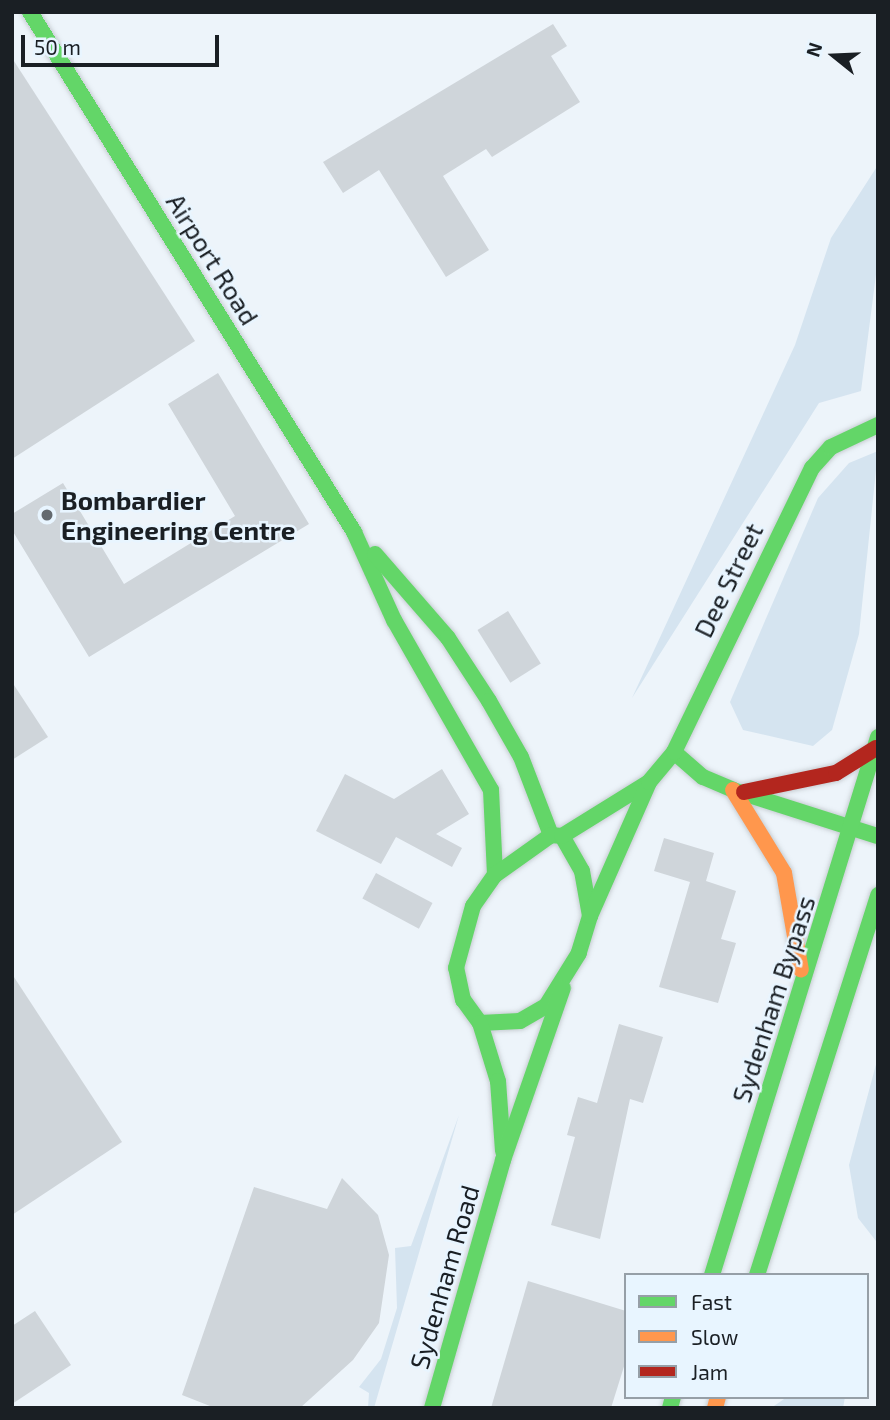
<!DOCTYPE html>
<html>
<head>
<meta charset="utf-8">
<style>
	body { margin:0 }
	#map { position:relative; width:890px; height:1420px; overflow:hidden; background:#edf4fa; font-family:"Exo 2",sans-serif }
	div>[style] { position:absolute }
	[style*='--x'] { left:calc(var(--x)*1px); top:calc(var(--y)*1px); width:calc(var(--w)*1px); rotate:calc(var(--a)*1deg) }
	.green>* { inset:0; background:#d5e4f0 }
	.building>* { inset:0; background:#cfd5da; transform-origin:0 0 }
	.roads { filter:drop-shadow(0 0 2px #c8ced3) drop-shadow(0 0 2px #c8ced3) }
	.fast>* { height:16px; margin:-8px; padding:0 8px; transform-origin:8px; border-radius:8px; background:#63d668 }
	.slow>* { height:16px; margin:-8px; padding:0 8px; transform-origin:8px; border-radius:8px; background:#ff974d }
	.jam>* { height:16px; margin:-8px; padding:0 8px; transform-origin:8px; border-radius:8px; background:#b3261e }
	.dots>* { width:19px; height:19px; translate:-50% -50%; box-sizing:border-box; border:4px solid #e8f5ff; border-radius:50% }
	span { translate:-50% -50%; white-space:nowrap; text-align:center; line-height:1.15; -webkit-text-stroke:5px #e8f5ff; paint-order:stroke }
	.street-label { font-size:26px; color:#1a1f24 }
	.poi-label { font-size:26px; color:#1a1f24; font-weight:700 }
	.left { translate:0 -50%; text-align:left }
	.frame { position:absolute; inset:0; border:14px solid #1a1f24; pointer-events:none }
	.legend { position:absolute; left:624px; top:1273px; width:245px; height:126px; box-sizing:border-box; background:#e8f5ff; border:2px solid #969fa7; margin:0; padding:9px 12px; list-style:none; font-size:21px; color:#1a1f24 }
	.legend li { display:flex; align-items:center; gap:14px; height:35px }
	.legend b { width:35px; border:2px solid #969fa7 }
	.north { position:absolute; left:799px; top:21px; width:70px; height:70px; -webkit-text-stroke:5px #e8f5ff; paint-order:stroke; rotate:288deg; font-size:19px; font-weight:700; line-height:28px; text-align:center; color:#1a1f24 }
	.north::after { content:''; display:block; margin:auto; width:24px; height:32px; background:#1a1f24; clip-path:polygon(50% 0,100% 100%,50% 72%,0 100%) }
	.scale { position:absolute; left:21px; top:35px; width:198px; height:32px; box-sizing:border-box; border:4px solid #1a1f24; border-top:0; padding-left:9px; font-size:21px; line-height:24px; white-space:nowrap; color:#1a1f24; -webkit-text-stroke:5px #e8f5ff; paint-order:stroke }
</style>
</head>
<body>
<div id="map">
	<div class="green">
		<i style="clip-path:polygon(878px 165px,878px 259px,861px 391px,819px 403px,632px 698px,795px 345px,831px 238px)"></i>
		<i style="clip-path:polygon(878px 451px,859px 634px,832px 730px,813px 746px,743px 730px,730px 702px,818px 498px,849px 463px)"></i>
		<i style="clip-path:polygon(878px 1057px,878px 1231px,876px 1241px,858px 1218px,849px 1165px)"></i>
		<i style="clip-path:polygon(459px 1115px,374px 1408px,368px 1408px,369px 1393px,359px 1387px,381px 1359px,397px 1308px,395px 1248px,411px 1246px)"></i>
		<i style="clip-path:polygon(787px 1397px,845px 1397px,843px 1408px,771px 1408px)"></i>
	</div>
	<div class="building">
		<i style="clip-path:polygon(553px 24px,567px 46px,551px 56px,580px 102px,492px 157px,486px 149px,443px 176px,489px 250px,446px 277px,379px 170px,343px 193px,323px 162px)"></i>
		<i style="clip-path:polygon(12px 58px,195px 341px,12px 459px)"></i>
		<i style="clip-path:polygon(218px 373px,309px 524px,89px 657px,12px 530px,12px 514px,63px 483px,124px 584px,235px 516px,168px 404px)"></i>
		<i style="left:508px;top:611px;width:62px;height:36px;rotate:58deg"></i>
		<i style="clip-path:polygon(12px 682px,48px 737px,12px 760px)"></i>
		<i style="clip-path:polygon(442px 769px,469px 814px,436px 834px,462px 848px,452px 867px,396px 837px,381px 864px,316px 831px,345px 774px,394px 799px)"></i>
		<i style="clip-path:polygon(664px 838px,714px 853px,706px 881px,736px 891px,721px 939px,736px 943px,718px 1003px,659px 987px,690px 882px,654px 871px)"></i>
		<i style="left:376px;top:873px;width:64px;height:29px;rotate:28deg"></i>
		<i style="clip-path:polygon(12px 974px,122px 1142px,12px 1215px)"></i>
		<i style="clip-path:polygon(619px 1024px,663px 1037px,643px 1103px,630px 1099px,600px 1239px,551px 1225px,575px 1137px,567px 1135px,578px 1097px,597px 1103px)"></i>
		<i style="clip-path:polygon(342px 1178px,378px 1215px,389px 1255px,379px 1323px,353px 1360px,300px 1408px,215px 1408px,182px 1395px,254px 1187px,327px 1209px)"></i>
		<i style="clip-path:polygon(528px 1281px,626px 1311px,626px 1360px,611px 1408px,491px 1408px)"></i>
		<i style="clip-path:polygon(35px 1311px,71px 1365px,12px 1404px,12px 1326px)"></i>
	</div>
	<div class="roads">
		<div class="fast">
			<i style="--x:30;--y:12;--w:613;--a:58.07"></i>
			<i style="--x:354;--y:532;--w:97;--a:65.6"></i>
			<i style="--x:394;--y:620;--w:196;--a:60.3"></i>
			<i style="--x:491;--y:790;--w:85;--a:87.3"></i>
			<i style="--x:375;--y:554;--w:111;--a:49"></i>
			<i style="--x:448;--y:638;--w:75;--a:56.9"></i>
			<i style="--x:489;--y:701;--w:64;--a:60.3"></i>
			<i style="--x:521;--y:757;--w:84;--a:69"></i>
			<i style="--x:674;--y:752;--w:38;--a:41"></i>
			<i style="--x:703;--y:777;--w:33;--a:23"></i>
			<i style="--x:733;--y:790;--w:151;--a:17.7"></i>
			<i style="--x:551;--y:835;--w:11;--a:5"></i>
			<i style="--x:562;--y:836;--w:40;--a:60.3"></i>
			<i style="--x:582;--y:871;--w:46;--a:79.9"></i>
			<i style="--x:590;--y:916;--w:39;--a:107"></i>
			<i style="--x:579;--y:953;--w:62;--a:121.9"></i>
			<i style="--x:546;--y:1006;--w:30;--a:150"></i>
			<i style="--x:520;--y:1021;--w:40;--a:177.1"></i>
			<i style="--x:480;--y:1023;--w:29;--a:-126"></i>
			<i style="--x:463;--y:1000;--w:33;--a:-102"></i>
			<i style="--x:456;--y:968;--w:64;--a:-74.7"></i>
			<i style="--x:473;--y:906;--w:38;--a:-55"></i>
			<i style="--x:495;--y:875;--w:69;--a:-35.5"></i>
			<i style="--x:562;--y:836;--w:102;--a:-31.8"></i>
			<i style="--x:590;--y:916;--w:146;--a:-66.2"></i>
			<i style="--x:649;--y:782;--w:39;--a:-50"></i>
			<i style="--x:674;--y:752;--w:316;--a:-64.1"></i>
			<i style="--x:812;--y:468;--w:28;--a:-48"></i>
			<i style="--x:831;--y:447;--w:52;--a:-25.1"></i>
			<i style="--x:480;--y:1023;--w:61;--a:72.8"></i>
			<i style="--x:498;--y:1081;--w:70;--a:85.9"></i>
			<i style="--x:712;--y:1275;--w:563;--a:-72.85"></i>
			<i style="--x:757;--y:1275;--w:399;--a:-72.3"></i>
			<i style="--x:432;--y:1408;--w:258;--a:-74"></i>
			<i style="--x:503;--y:1160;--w:182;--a:-70.8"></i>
			<i style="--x:670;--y:1408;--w:11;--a:-75"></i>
		</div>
		<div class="slow">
			<i style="--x:733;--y:790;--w:97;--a:58.4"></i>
			<i style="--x:784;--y:873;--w:98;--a:80.1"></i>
			<i style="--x:715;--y:1408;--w:11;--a:-75"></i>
		</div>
		<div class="jam">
			<i style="--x:744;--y:792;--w:94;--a:-11.7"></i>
			<i style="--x:836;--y:773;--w:47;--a:-32"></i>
		</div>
	</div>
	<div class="dots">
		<i style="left:47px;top:515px;background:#646a6f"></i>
	</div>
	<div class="street-label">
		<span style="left:213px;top:259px;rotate:58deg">Airport Road</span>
		<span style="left:728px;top:580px;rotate:-64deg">Dee Street</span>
		<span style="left:773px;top:999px;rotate:-72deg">Sydenham Bypass</span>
		<span style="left:444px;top:1277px;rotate:-74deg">Sydenham Road</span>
	</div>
	<div class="poi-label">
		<span class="left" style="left:61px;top:515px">Bombardier<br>Engineering Centre</span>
	</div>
	<div class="frame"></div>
	<ul class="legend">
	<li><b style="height:9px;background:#63d668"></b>Fast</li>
	<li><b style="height:9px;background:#ff974d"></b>Slow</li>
	<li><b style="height:9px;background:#b3261e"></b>Jam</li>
	</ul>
	<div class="north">N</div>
	<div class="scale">50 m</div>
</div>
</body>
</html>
